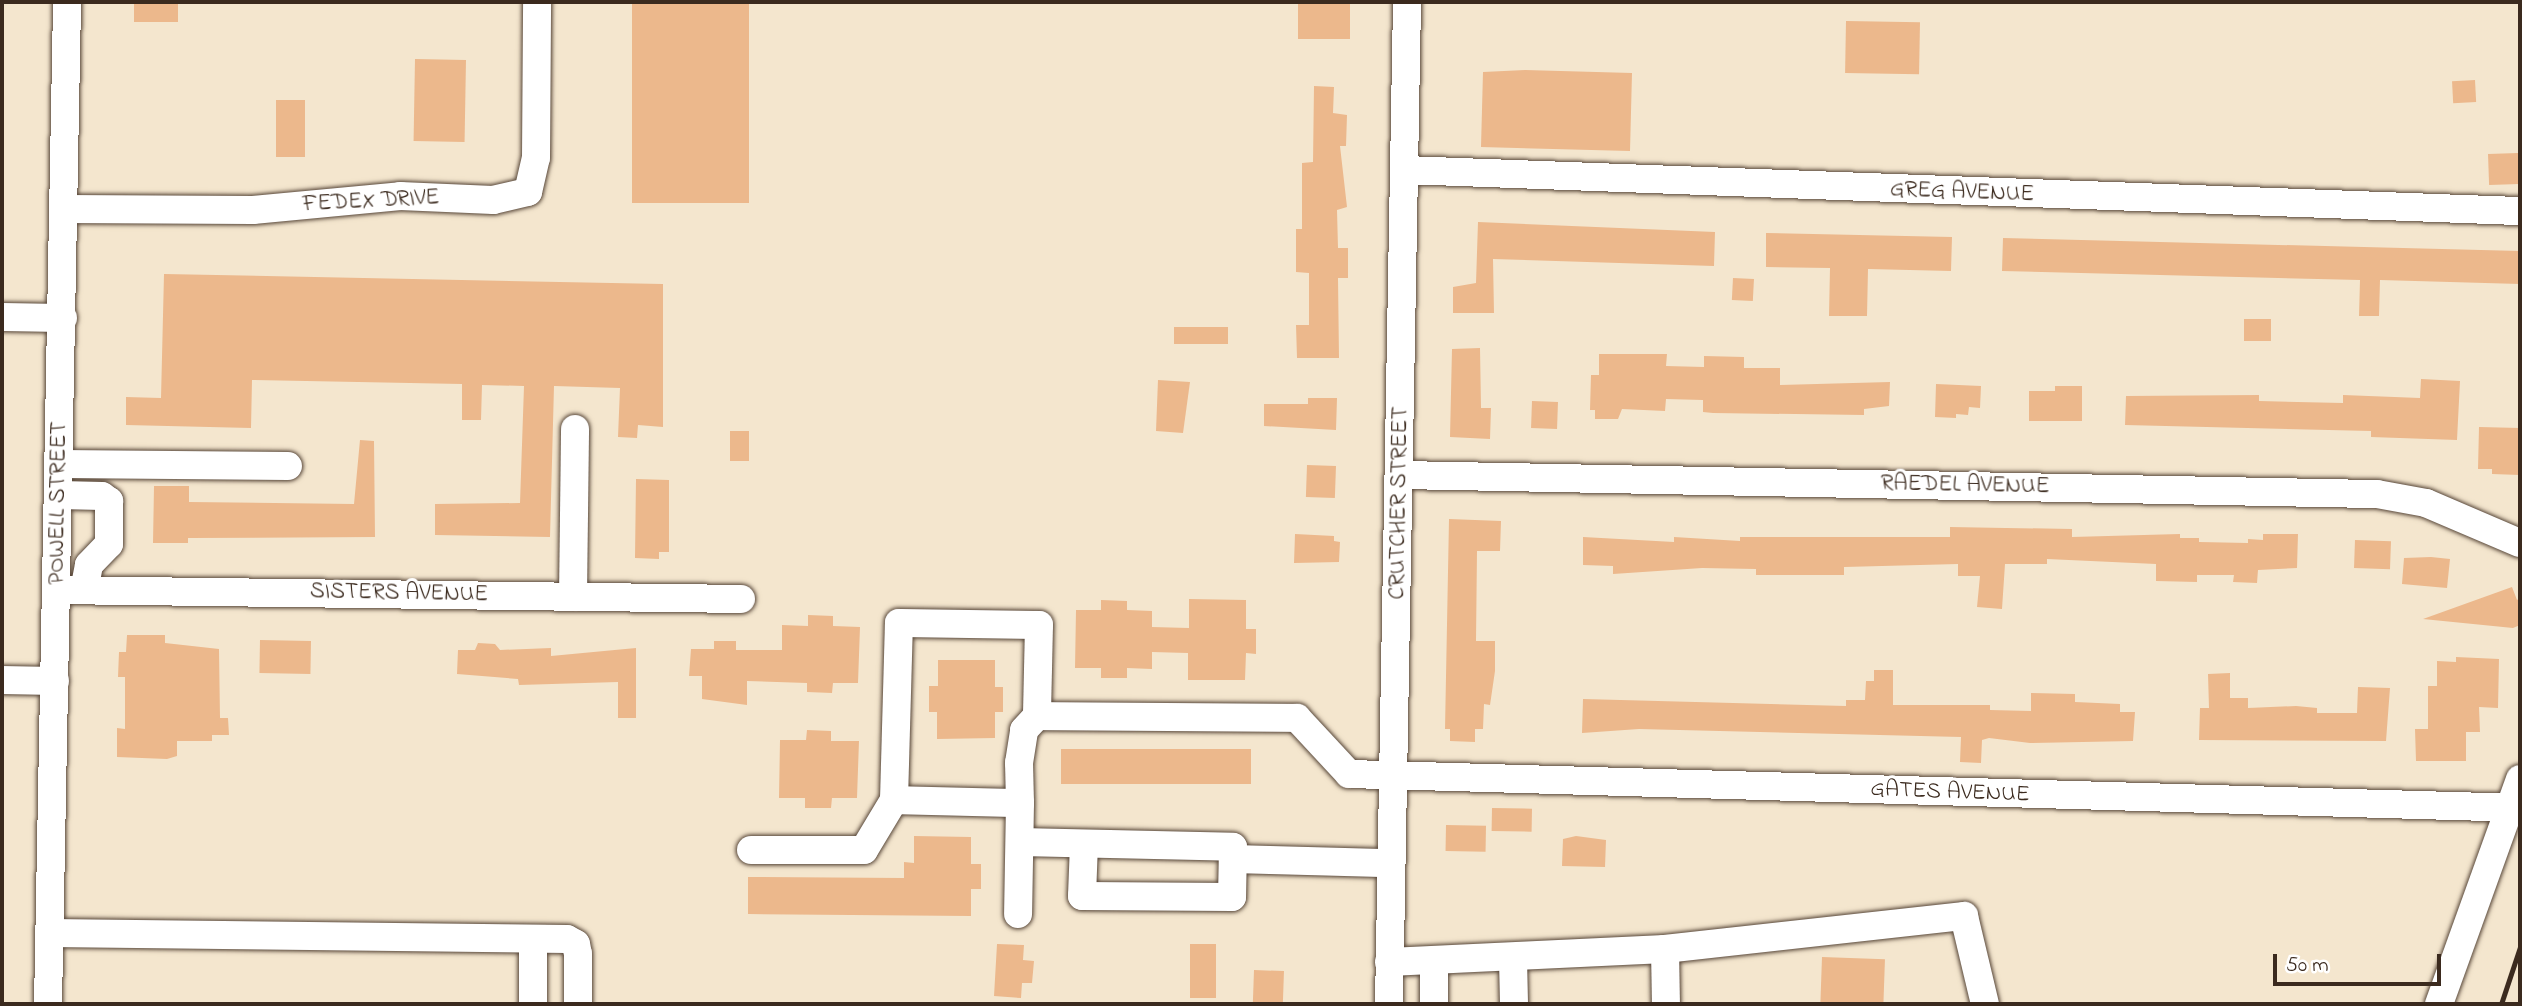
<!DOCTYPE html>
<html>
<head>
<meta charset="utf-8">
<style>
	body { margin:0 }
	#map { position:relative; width:2522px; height:1006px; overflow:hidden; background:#f4e6ce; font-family:"Indie Flower",sans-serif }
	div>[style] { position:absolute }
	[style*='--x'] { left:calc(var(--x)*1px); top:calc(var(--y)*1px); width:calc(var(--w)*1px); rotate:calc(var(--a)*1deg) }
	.building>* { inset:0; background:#ecb88c; transform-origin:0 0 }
	.roads { filter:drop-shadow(0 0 2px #574638) drop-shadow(0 0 2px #574638) }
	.minor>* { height:28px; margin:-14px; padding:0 14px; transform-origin:14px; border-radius:14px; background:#fff }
	.rail>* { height:5px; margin:-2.5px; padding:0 2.5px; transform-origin:2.5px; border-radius:2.5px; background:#3b2a1e }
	span { translate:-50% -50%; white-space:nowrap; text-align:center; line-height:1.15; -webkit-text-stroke:6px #fff; paint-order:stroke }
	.street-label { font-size:23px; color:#3b2a1e }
	.frame { position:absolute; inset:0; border:4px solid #3b2a1e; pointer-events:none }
	.scale { position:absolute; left:2273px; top:954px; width:168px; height:32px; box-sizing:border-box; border:4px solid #3b2a1e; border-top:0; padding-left:9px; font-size:21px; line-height:24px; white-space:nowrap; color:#3b2a1e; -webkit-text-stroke:5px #fff; paint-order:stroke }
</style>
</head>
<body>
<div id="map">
	<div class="building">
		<i style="left:134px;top:2px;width:44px;height:20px"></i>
		<i style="left:632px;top:2px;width:117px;height:201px"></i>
		<i style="left:1298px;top:2px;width:52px;height:37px"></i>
		<i style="left:1846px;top:21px;width:74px;height:52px;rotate:1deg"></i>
		<i style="left:415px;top:59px;width:51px;height:82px;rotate:1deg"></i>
		<i style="clip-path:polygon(1525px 70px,1632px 73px,1630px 151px,1481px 147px,1483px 72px)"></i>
		<i style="left:2475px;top:80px;width:22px;height:23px;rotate:87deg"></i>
		<i style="clip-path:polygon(1314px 86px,1334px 87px,1333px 113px,1347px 115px,1346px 146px,1340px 146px,1347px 207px,1337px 210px,1338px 248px,1348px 248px,1348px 278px,1338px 278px,1339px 358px,1297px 358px,1296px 325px,1309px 325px,1309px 273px,1296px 272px,1296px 229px,1302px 229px,1302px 163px,1313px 162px)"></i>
		<i style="left:276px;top:100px;width:29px;height:57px"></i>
		<i style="left:2518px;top:153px;width:31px;height:30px;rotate:88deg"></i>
		<i style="clip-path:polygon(1478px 222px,1715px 232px,1714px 266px,1493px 259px,1494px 313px,1453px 313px,1453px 287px,1476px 283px)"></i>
		<i style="clip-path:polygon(1766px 233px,1952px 237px,1951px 271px,1868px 269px,1867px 316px,1829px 316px,1830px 268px,1766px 267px)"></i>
		<i style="clip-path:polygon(2003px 238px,2520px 251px,2520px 284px,2380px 280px,2379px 316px,2359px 316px,2360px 280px,2002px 271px)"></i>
		<i style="clip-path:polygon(164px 274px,663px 284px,663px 427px,638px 425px,637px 438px,618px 437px,620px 388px,554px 386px,550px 537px,435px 535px,435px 504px,520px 503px,524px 386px,482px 385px,481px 420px,462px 420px,462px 384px,252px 380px,251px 428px,126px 425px,126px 397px,161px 398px)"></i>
		<i style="left:1733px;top:278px;width:21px;height:22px;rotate:3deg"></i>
		<i style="left:2271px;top:319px;width:22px;height:27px;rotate:90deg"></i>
		<i style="left:1174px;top:327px;width:54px;height:17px"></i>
		<i style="clip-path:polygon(1480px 348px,1481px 408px,1491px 408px,1490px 439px,1450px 437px,1452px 349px)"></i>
		<i style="clip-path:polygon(1599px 354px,1667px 354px,1666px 366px,1704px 367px,1704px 356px,1744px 357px,1744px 368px,1780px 368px,1780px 385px,1890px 382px,1889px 406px,1864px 409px,1864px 415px,1713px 413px,1703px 412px,1703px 400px,1666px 399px,1665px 411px,1622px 409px,1618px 419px,1595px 419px,1595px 410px,1590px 410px,1591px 375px,1599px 375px)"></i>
		<i style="clip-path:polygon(2421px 379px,2460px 381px,2457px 440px,2371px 437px,2371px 431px,2125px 425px,2126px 396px,2259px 395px,2259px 401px,2343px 403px,2343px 395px,2420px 398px)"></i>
		<i style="clip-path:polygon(1158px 380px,1190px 382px,1183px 433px,1156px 431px)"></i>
		<i style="clip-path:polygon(1936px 384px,1981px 386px,1980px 408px,1969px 407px,1968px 415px,1956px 414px,1956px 418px,1935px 417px)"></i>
		<i style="clip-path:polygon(2055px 386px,2082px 386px,2082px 421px,2029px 421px,2029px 391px,2055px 391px)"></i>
		<i style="clip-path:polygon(1308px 398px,1337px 398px,1336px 430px,1264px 426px,1264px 404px,1308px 404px)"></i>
		<i style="left:1532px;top:401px;width:26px;height:27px;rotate:2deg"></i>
		<i style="clip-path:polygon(2479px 427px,2520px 428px,2520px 475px,2492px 474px,2492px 469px,2478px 469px)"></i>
		<i style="left:730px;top:431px;width:19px;height:30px"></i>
		<i style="clip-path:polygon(360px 440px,374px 441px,375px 537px,188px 538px,188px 543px,153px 543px,154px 486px,189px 486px,189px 502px,354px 504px)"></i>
		<i style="left:1307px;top:465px;width:29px;height:32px;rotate:2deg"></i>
		<i style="clip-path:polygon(636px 479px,669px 480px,669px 552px,659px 552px,659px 559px,635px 558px)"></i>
		<i style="clip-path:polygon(1449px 519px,1501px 521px,1500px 551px,1477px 551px,1476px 641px,1495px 641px,1495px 671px,1490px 705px,1484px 704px,1483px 729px,1475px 729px,1475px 742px,1450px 741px,1450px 729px,1445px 729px)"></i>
		<i style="clip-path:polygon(1950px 527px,2072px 529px,2072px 537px,2180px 534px,2180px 538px,2199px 538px,2199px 542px,2248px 543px,2248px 539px,2263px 540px,2263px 534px,2298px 534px,2297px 568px,2258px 570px,2257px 583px,2233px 582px,2234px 575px,2197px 575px,2197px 582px,2156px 581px,2156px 564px,2047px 559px,2047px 564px,2005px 564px,2002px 609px,1977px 607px,1980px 576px,1958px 576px,1958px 564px,1844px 567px,1844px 575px,1756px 575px,1756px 569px,1702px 568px,1613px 574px,1613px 566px,1583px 565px,1583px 537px,1674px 542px,1674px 537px,1740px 541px,1740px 537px,1950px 537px)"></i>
		<i style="clip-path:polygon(1295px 534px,1334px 536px,1334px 541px,1340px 542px,1339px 562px,1294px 563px)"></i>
		<i style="left:2355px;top:540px;width:36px;height:28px;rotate:2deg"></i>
		<i style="clip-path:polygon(2431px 557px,2450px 559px,2447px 588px,2402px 584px,2404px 558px)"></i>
		<i style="clip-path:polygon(2512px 587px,2517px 600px,2520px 598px,2520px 625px,2513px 628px,2423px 619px)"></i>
		<i style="clip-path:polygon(1189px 599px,1246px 600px,1246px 629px,1256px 629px,1256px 654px,1246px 653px,1245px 680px,1188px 680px,1188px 653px,1152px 652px,1152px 669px,1127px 668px,1127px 678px,1101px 678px,1101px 668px,1075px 668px,1076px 610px,1101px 610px,1101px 600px,1127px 601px,1127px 610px,1152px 611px,1152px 627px,1189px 628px)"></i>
		<i style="clip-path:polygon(808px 615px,833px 616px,833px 626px,860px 627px,858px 683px,833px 683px,832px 693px,807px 692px,807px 683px,747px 681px,747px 705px,702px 699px,702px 676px,689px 676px,691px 649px,714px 649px,714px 641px,736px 641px,736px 650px,782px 650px,782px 625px,808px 626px)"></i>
		<i style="clip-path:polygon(127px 635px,165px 635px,165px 643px,219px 649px,220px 718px,228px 718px,229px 735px,212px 735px,212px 741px,177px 741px,177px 756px,167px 759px,117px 757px,117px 728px,125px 729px,125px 677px,118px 677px,119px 652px,126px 652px)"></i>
		<i style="left:260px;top:640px;width:51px;height:33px;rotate:1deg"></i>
		<i style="clip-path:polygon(478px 643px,495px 644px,500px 650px,551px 648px,551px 656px,636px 648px,636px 718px,618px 718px,618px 682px,519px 685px,518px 679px,457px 674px,458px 650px,475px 650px)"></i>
		<i style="clip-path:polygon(2456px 657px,2499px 659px,2498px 708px,2479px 707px,2480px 732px,2466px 732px,2466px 761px,2416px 761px,2415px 729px,2428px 729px,2428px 686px,2437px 686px,2437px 661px,2456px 662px)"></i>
		<i style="clip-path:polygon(938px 660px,995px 660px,995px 687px,1003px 687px,1003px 712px,995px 712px,995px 738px,937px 739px,937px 712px,929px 712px,929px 686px,938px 686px)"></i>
		<i style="clip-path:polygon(1874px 670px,1893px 670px,1893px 705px,1990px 705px,1990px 710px,2031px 711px,2031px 693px,2075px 694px,2075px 702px,2120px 704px,2120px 712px,2135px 712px,2133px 741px,2030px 743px,1989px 738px,1982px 740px,1981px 763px,1960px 762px,1961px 737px,1639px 729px,1582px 733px,1583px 699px,1846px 706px,1846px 700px,1865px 700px,1866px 681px,1874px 681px)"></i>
		<i style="clip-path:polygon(2230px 673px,2230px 698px,2248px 698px,2248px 708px,2296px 706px,2317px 708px,2317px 713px,2357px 713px,2358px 687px,2390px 688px,2386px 741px,2199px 740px,2200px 708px,2209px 708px,2208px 674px)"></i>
		<i style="clip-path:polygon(807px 730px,831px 731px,831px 741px,859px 741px,857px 798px,832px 798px,831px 808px,805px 808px,805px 798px,779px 798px,780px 740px,806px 740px)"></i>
		<i style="left:1061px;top:749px;width:190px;height:35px"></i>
		<i style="left:1492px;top:808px;width:40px;height:23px;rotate:1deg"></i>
		<i style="left:1446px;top:825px;width:40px;height:26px;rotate:1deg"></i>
		<i style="clip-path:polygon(914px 836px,971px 837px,971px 864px,981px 864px,981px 889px,971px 889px,971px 916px,748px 914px,748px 877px,904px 878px,904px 862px,914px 863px)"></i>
		<i style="clip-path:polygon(1576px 836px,1606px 840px,1605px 867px,1562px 866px,1563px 839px)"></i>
		<i style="clip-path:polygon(997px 944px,1024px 945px,1023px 960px,1034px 961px,1032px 983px,1022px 983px,1021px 998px,994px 996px)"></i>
		<i style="left:1190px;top:944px;width:26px;height:54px"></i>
		<i style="left:1822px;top:957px;width:63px;height:47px;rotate:2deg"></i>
		<i style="left:1254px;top:970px;width:30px;height:34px;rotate:2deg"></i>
	</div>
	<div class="roads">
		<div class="minor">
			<i style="--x:1405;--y:170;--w:1116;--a:2.11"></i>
			<i style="--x:64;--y:209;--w:189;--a:0.3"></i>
			<i style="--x:253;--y:210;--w:148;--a:-5.4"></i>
			<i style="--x:400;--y:196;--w:93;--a:2.5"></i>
			<i style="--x:493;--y:200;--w:36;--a:-13"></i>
			<i style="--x:528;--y:192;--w:35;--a:-77"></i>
			<i style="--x:536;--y:158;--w:156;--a:-89.6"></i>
			<i style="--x:2;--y:317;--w:61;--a:0.9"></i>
			<i style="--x:60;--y:464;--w:228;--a:0.5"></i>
			<i style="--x:1401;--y:475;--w:976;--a:1.12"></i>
			<i style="--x:2377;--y:494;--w:50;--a:10.4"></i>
			<i style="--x:2426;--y:503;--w:102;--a:23.1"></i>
			<i style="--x:60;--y:495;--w:42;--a:1.4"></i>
			<i style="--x:102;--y:496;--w:9;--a:36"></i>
			<i style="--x:109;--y:501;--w:43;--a:90"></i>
			<i style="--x:109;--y:544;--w:29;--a:134"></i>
			<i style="--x:89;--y:565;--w:25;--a:101"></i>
			<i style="--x:57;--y:590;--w:684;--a:0.75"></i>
			<i style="--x:573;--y:597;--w:168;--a:-89.3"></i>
			<i style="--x:2;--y:680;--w:53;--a:1.1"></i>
			<i style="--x:894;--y:800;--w:126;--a:1.4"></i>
			<i style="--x:1020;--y:803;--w:111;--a:91"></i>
			<i style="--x:1020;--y:803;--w:40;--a:-91.4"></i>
			<i style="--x:1019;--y:763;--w:33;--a:-81"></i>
			<i style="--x:1024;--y:730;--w:19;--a:-47"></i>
			<i style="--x:1020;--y:842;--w:213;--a:1.3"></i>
			<i style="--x:1233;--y:847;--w:50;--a:91.1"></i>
			<i style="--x:1232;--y:897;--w:150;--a:-179.6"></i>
			<i style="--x:1082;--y:896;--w:51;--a:-87.8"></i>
			<i style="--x:751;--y:850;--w:113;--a:0"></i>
			<i style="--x:864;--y:850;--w:58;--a:-59"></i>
			<i style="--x:894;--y:800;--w:177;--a:-88.4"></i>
			<i style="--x:899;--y:623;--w:140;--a:0.8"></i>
			<i style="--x:1039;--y:625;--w:91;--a:91.3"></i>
			<i style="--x:1037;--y:716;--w:260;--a:0.4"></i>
			<i style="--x:1297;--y:718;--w:76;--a:47.1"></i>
			<i style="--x:1349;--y:774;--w:1171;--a:1.66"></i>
			<i style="--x:1233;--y:859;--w:158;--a:1.5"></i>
			<i style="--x:50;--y:933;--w:517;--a:0.66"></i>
			<i style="--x:567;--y:939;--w:10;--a:29"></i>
			<i style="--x:576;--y:944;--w:10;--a:79"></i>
			<i style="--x:578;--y:954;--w:50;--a:90"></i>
			<i style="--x:1665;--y:949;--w:55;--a:89"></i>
			<i style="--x:1513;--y:959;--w:45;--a:88.7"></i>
			<i style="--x:1434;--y:961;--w:43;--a:90"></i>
			<i style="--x:1389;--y:962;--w:276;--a:-2.7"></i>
			<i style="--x:1665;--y:949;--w:301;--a:-6.3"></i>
			<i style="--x:1964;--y:916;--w:90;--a:76.6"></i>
			<i style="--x:48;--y:1004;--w:1002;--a:-88.91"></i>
			<i style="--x:533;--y:1004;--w:65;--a:-90"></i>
			<i style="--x:1389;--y:1004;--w:1002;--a:-88.97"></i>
			<i style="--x:2439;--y:1004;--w:239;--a:-70.2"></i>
		</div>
	</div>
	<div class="rail">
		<i style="--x:2501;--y:1004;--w:60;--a:-71.6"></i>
	</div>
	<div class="street-label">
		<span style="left:1962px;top:193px;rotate:2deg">GREG AVENUE</span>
		<span style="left:371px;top:202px;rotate:-3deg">FEDEX DRIVE</span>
		<span style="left:1965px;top:486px;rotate:1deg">RAEDEL AVENUE</span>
		<span style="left:59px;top:503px;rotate:-89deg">POWELL STREET</span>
		<span style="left:1400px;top:503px;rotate:-89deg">CRUTCHER STREET</span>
		<span style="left:399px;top:594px;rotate:1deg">SISTERS AVENUE</span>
		<span style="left:1950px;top:793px;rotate:2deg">GATES AVENUE</span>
	</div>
	<div class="frame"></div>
	<div class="scale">50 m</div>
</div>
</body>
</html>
